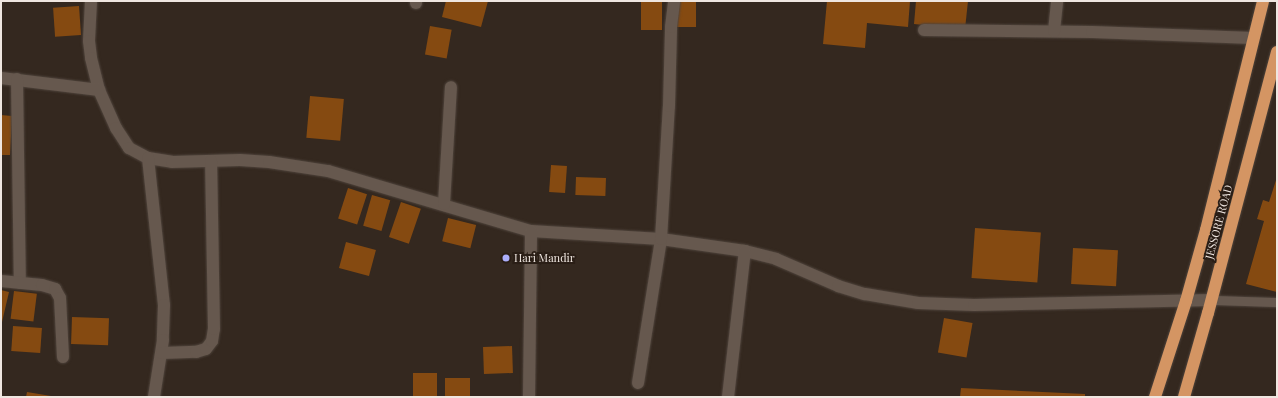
<!DOCTYPE html>
<html>
<head>
<meta charset="utf-8">
<style>
	body { margin:0 }
	#map { position:relative; width:1278px; height:398px; overflow:hidden; background:#34281f; font-family:"Playfair Display",serif }
	div>[style] { position:absolute }
	[style*='--x'] { left:calc(var(--x)*1px); top:calc(var(--y)*1px); width:calc(var(--w)*1px); rotate:calc(var(--a)*1deg) }
	.building>* { inset:0; background:#854a11; transform-origin:0 0 }
	.roads { filter:drop-shadow(0 0 1px #4f443c) drop-shadow(0 0 1px #4f443c) }
	.lane>* { height:9px; margin:-4.5px; padding:0 4.5px; transform-origin:4.5px; border-radius:4.5px; background:#66584e }
	.street>* { height:12px; margin:-6px; padding:0 6px; transform-origin:6px; border-radius:6px; background:#66584e }
	.highway>* { height:12px; margin:-6px; padding:0 6px; transform-origin:6px; border-radius:6px; background:#d49563 }
	.dots>* { width:11px; height:11px; translate:-50% -50%; box-sizing:border-box; border:2px solid #2a1e16; border-radius:50% }
	span { translate:-50% -50%; white-space:nowrap; text-align:center; line-height:1.15; -webkit-text-stroke:4px #2a1e16; paint-order:stroke }
	.street-label { font-size:11px; color:#efe6e0 }
	.poi-label { font-size:11px; color:#efe6e0 }
	.left { translate:0 -50%; text-align:left }
	.frame { position:absolute; inset:0; border:2px solid #efe6e0; pointer-events:none }
</style>
</head>
<body>
<div id="map">
	<div class="building">
		<i style="clip-path:polygon(446px 1px,488px 1px,481px 27px,442px 17px)"></i>
		<i style="left:641px;top:1px;width:21px;height:29px"></i>
		<i style="left:677px;top:1px;width:19px;height:26px"></i>
		<i style="clip-path:polygon(827px 1px,910px 1px,908px 27px,867px 23px,865px 48px,823px 44px)"></i>
		<i style="clip-path:polygon(916px 1px,968px 1px,965px 29px,914px 24px)"></i>
		<i style="left:79px;top:6px;width:29px;height:26px;rotate:86deg"></i>
		<i style="left:430px;top:26px;width:22px;height:29px;rotate:10deg"></i>
		<i style="left:310px;top:96px;width:34px;height:42px;rotate:5deg"></i>
		<i style="clip-path:polygon(1px 115px,12px 116px,10px 155px,1px 155px)"></i>
		<i style="left:551px;top:165px;width:16px;height:27px;rotate:4deg"></i>
		<i style="left:576px;top:177px;width:30px;height:18px;rotate:2deg"></i>
		<i style="clip-path:polygon(1277px 177px,1277px 292px,1246px 284px,1264px 221px,1257px 219px,1263px 200px,1269px 202px)"></i>
		<i style="left:348px;top:188px;width:20px;height:32px;rotate:18deg"></i>
		<i style="left:372px;top:195px;width:19px;height:32px;rotate:16deg"></i>
		<i style="left:401px;top:202px;width:21px;height:37px;rotate:19deg"></i>
		<i style="left:448px;top:218px;width:29px;height:24px;rotate:14deg"></i>
		<i style="left:975px;top:228px;width:66px;height:50px;rotate:4deg"></i>
		<i style="left:346px;top:242px;width:31px;height:27px;rotate:15deg"></i>
		<i style="left:1073px;top:248px;width:45px;height:36px;rotate:3deg"></i>
		<i style="clip-path:polygon(1px 290px,9px 292px,2px 322px,1px 322px)"></i>
		<i style="left:14px;top:291px;width:23px;height:28px;rotate:7deg"></i>
		<i style="left:72px;top:317px;width:37px;height:27px;rotate:2deg"></i>
		<i style="left:944px;top:318px;width:29px;height:35px;rotate:10deg"></i>
		<i style="left:13px;top:326px;width:29px;height:25px;rotate:4deg"></i>
		<i style="left:512px;top:346px;width:27px;height:29px;rotate:88deg"></i>
		<i style="left:413px;top:373px;width:24px;height:24px"></i>
		<i style="left:445px;top:378px;width:25px;height:19px"></i>
		<i style="clip-path:polygon(961px 388px,1085px 394px,1085px 397px,960px 397px)"></i>
		<i style="clip-path:polygon(27px 392px,51px 396px,51px 397px,26px 397px)"></i>
	</div>
	<div class="roads">
		<div class="lane">
			<i style="--x:1212;--y:300;--w:65;--a:1.8"></i>
		</div>
		<div class="street">
			<i style="--x:91;--y:1;--w:40;--a:92.9"></i>
			<i style="--x:89;--y:41;--w:17;--a:83"></i>
			<i style="--x:91;--y:58;--w:33;--a:76"></i>
			<i style="--x:99;--y:90;--w:42;--a:65.9"></i>
			<i style="--x:116;--y:128;--w:24;--a:57"></i>
			<i style="--x:129;--y:148;--w:21;--a:28"></i>
			<i style="--x:148;--y:158;--w:24;--a:9"></i>
			<i style="--x:172;--y:162;--w:68;--a:-1.7"></i>
			<i style="--x:240;--y:160;--w:29;--a:4"></i>
			<i style="--x:269;--y:162;--w:60;--a:8.7"></i>
			<i style="--x:328;--y:171;--w:212;--a:16.5"></i>
			<i style="--x:531;--y:231;--w:130;--a:3.5"></i>
			<i style="--x:661;--y:239;--w:85;--a:8.1"></i>
			<i style="--x:745;--y:251;--w:32;--a:14"></i>
			<i style="--x:776;--y:259;--w:68;--a:23.5"></i>
			<i style="--x:838;--y:286;--w:28;--a:17"></i>
			<i style="--x:865;--y:294;--w:54;--a:9.6"></i>
			<i style="--x:918;--y:303;--w:56;--a:2"></i>
			<i style="--x:974;--y:305;--w:238;--a:-1.2"></i>
			<i style="--x:416;--y:3;--w:2;--a:-90"></i>
			<i style="--x:924;--y:30;--w:168;--a:0.7"></i>
			<i style="--x:1092;--y:32;--w:161;--a:2.1"></i>
			<i style="--x:1054;--y:31;--w:30;--a:-84"></i>
			<i style="--x:1;--y:78;--w:99;--a:7"></i>
			<i style="--x:17;--y:79;--w:204;--a:89.2"></i>
			<i style="--x:148;--y:158;--w:148;--a:83.8"></i>
			<i style="--x:164;--y:305;--w:35;--a:92"></i>
			<i style="--x:163;--y:340;--w:58;--a:99"></i>
			<i style="--x:444;--y:204;--w:117;--a:-86.6"></i>
			<i style="--x:1;--y:281;--w:41;--a:5.6"></i>
			<i style="--x:42;--y:285;--w:14;--a:17"></i>
			<i style="--x:55;--y:289;--w:10;--a:61"></i>
			<i style="--x:60;--y:298;--w:59;--a:87.1"></i>
			<i style="--x:162;--y:353;--w:34;--a:-2"></i>
			<i style="--x:196;--y:352;--w:10;--a:-17"></i>
			<i style="--x:206;--y:349;--w:10;--a:-53"></i>
			<i style="--x:212;--y:341;--w:12;--a:-81"></i>
			<i style="--x:214;--y:329;--w:168;--a:-91"></i>
			<i style="--x:638;--y:383;--w:146;--a:-80.9"></i>
			<i style="--x:661;--y:239;--w:133;--a:-86.6"></i>
			<i style="--x:669;--y:106;--w:79;--a:-88.5"></i>
			<i style="--x:671;--y:27;--w:26;--a:-83"></i>
			<i style="--x:529;--y:397;--w:166;--a:-89.3"></i>
			<i style="--x:728;--y:397;--w:147;--a:-83.4"></i>
		</div>
		<div class="highway">
			<i style="--x:1155;--y:397;--w:101;--a:-72.1"></i>
			<i style="--x:1186;--y:301;--w:74;--a:-74.3"></i>
			<i style="--x:1206;--y:230;--w:236;--a:-76"></i>
			<i style="--x:1184;--y:397;--w:87;--a:-74.1"></i>
			<i style="--x:1208;--y:313;--w:270;--a:-75.2"></i>
		</div>
	</div>
	<div class="dots">
		<i style="left:506px;top:258px;background:#acaffb"></i>
	</div>
	<div class="street-label">
		<span style="left:1219px;top:222px;rotate:-75deg">JESSORE ROAD</span>
	</div>
	<div class="poi-label">
		<span class="left" style="left:514px;top:258px">Hari Mandir</span>
	</div>
	<div class="frame"></div>
</div>
</body>
</html>
